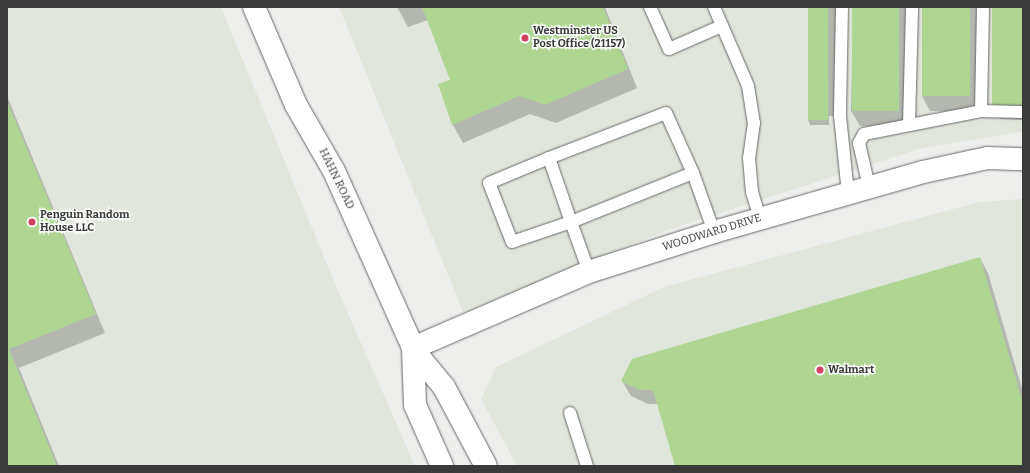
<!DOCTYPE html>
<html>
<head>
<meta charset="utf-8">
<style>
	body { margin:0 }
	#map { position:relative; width:1030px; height:473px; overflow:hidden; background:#eeefed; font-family:Bitter,serif }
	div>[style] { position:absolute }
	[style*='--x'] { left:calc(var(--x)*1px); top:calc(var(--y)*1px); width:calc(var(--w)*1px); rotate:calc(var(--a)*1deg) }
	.built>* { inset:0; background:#e1e6dd }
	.shadow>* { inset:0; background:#0003 }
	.building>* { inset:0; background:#afd593; transform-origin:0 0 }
	.roads { filter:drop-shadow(0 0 1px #676967) drop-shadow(0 0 1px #676967) }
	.service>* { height:12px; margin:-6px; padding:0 6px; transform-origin:6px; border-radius:6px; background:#fff }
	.tertiary>* { height:22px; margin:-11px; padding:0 11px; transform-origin:11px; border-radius:11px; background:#fff }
	.secondary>* { height:22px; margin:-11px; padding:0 11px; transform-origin:11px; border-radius:11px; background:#fff }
	.dots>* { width:11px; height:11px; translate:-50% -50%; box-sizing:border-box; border:2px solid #fbfdfa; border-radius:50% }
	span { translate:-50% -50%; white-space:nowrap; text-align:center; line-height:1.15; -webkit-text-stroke:3px #fbfdfa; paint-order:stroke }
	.poi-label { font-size:11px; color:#393a39; font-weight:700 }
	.left { translate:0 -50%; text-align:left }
	.street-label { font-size:11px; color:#393a39 }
	.frame { position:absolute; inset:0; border:8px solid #393a39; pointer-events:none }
</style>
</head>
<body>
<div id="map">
	<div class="built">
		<i style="clip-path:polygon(7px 7px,221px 7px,336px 286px,415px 466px,7px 466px)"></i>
		<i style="clip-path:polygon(339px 7px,1023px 7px,1023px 132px,922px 148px,671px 229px,463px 312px)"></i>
		<i style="clip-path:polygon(1023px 199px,1023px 466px,517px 466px,481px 399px,496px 367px,664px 287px,979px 202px)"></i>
	</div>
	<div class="shadow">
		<i style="clip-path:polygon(397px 7px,605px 7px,637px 88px,556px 123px,530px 114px,463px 143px,453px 125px,451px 80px,428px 20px,408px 27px)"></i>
		<i style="clip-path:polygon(809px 7px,837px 7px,835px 116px,829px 116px,829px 125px,810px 125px,808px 120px)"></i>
		<i style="clip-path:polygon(853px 7px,907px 7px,905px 127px,860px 126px,851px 111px)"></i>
		<i style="clip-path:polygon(923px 7px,978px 7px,976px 112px,930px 111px,922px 96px)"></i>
		<i style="clip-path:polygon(993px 7px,1023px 7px,1023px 120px,1000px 119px,992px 104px)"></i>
		<i style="clip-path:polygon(7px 96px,105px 333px,19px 368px,59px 466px,7px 466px)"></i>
		<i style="clip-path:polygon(980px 258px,988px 273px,1023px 392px,1023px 466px,676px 466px,658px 404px,648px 404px,631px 396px,622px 381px)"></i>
	</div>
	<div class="building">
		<i style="clip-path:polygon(422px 7px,603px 7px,628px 69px,545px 105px,519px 96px,452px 125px,438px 84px,450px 80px)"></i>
		<i style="left:808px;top:7px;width:20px;height:113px"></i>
		<i style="left:852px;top:7px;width:47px;height:104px"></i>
		<i style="left:922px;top:7px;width:48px;height:89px"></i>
		<i style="left:992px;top:7px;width:31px;height:98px"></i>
		<i style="clip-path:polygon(7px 101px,96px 314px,9px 349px,57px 466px,7px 466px)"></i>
		<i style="clip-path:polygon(980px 257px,1023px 403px,1023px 466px,675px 466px,653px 390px,639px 390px,621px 381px,632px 359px)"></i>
	</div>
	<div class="roads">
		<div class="service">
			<i style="--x:650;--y:7;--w:46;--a:65.7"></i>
			<i style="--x:669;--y:49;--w:58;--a:-23.5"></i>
			<i style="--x:714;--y:7;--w:86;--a:66.7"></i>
			<i style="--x:748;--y:86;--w:37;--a:81"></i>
			<i style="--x:754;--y:123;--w:35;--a:98"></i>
			<i style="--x:749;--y:158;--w:34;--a:85"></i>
			<i style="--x:752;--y:192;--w:28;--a:73"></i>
			<i style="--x:842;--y:7;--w:109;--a:91.1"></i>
			<i style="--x:840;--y:116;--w:77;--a:84.1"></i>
			<i style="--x:981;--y:111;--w:104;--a:-88.9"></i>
			<i style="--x:909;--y:124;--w:117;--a:-88.5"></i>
			<i style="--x:549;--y:158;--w:68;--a:71"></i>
			<i style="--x:571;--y:222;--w:62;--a:161.3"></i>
			<i style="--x:512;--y:242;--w:63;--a:-111.3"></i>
			<i style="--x:489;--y:183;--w:65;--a:-22.6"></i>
			<i style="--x:549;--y:158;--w:125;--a:-21"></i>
			<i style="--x:666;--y:113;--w:66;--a:65.8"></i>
			<i style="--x:693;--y:173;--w:63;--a:70.4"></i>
			<i style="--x:869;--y:187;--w:45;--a:-102.8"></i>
			<i style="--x:859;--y:143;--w:10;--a:-61"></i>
			<i style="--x:864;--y:134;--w:119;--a:-11.1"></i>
			<i style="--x:981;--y:111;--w:42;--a:1.4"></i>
			<i style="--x:589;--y:272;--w:53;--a:-109.8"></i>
			<i style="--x:571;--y:222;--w:131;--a:-21.9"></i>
			<i style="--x:570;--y:413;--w:56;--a:72.2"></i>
		</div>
		<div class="tertiary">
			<i style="--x:413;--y:348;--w:192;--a:-23.4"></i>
			<i style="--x:589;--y:272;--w:131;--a:-17.7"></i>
			<i style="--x:714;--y:232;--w:217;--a:-16"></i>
			<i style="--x:923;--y:172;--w:66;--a:-12.3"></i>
			<i style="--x:987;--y:158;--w:36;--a:2"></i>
		</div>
		<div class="secondary">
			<i style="--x:254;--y:7;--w:107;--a:66.8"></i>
			<i style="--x:296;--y:105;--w:76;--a:60.1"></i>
			<i style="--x:334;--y:171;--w:194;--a:65.9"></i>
			<i style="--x:413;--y:348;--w:57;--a:88"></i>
			<i style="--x:415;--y:405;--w:67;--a:66.1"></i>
			<i style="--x:415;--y:352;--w:45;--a:50.4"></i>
			<i style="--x:444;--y:387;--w:89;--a:62"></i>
		</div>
	</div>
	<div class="dots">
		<i style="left:525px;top:38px;background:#d14160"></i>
		<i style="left:32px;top:222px;background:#d14160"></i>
		<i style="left:820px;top:370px;background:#d14160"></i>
	</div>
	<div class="poi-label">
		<span class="left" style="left:533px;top:38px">Westminster US<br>Post Office (21157)</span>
		<span class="left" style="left:40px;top:222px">Penguin Random<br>House LLC</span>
		<span class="left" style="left:828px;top:370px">Walmart</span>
	</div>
	<div class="street-label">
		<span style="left:336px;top:179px;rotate:64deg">HAHN ROAD</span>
		<span style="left:712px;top:233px;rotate:-17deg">WOODWARD DRIVE</span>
	</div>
	<div class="frame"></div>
</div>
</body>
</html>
